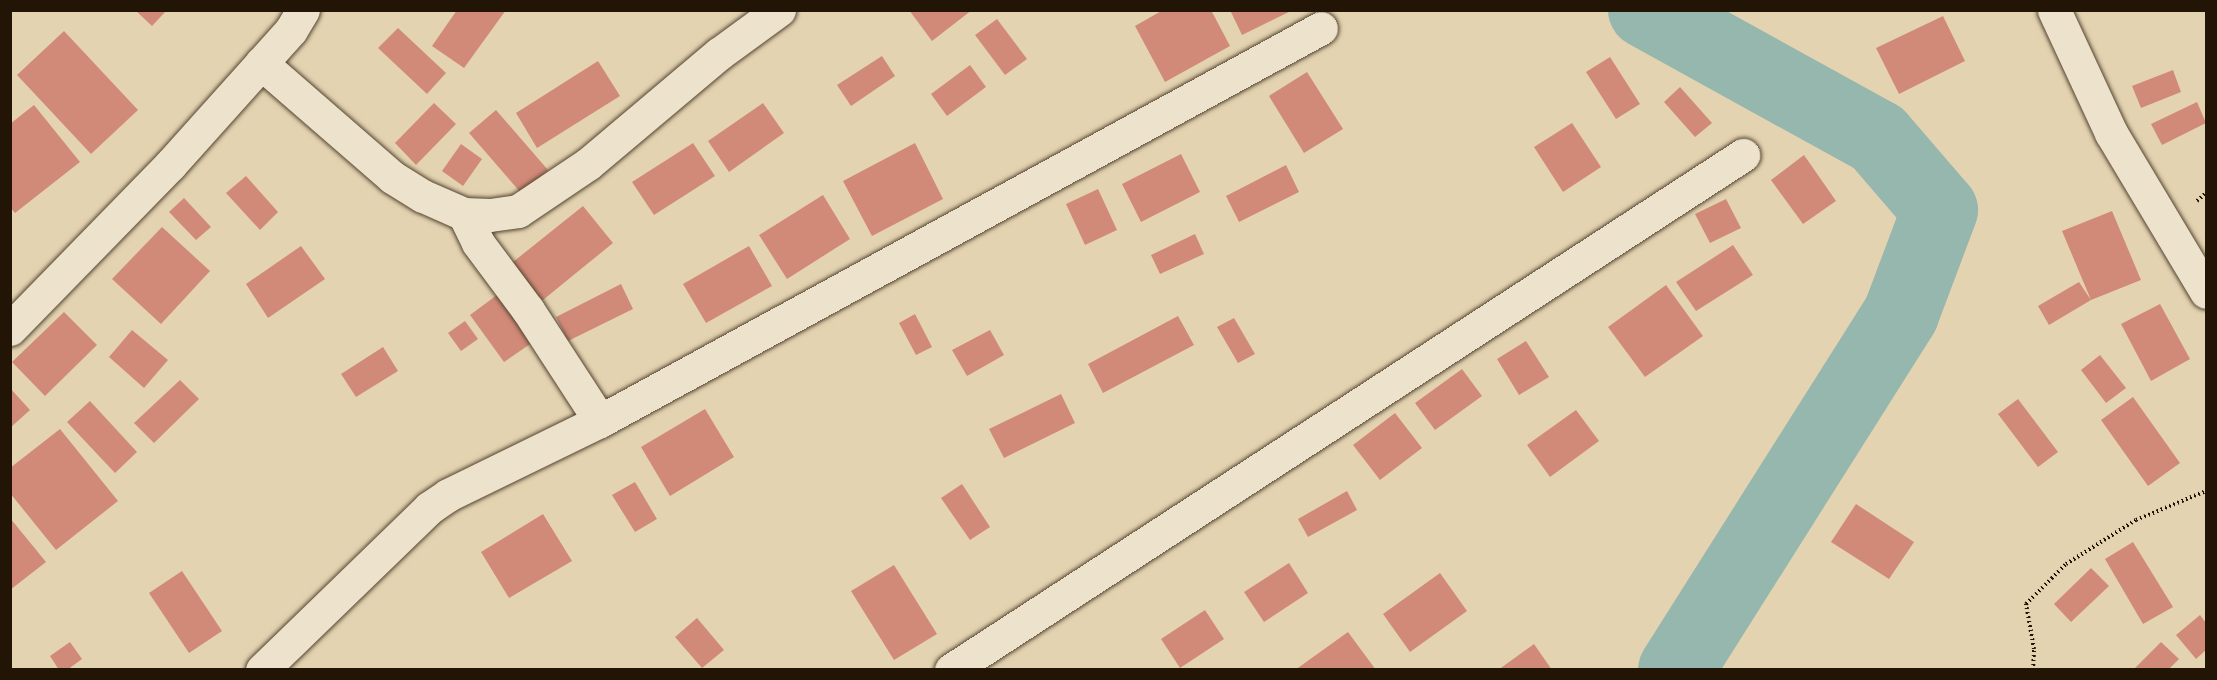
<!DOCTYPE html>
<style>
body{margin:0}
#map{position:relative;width:2217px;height:680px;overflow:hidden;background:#e4d3b1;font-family:"IM FELL Great Primer",serif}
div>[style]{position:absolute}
.river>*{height:76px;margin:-38px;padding:0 38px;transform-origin:38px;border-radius:38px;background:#95b7ae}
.building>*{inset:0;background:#d28a78}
.path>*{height:4px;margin-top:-2px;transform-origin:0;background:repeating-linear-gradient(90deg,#231505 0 1.5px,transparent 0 4.5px)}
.roads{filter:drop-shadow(0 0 2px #534430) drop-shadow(0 0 2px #534430)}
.street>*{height:33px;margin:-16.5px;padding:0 16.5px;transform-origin:16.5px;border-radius:16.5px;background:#ede2cc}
span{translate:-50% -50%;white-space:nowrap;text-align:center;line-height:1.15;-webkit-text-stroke:6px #ede2cc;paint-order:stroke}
.frame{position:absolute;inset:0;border:12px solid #231505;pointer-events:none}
</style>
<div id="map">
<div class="river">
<div style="left:1646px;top:10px;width:265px;rotate:28.9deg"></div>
<div style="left:1878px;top:138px;width:95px;rotate:49.3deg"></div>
<div style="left:1940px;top:210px;width:111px;rotate:110.6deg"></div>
<div style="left:1901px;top:314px;width:421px;rotate:122.3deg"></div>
</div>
<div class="building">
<div style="clip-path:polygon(135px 10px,167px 10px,152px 26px)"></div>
<div style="clip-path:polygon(457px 10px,506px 10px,464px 68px,432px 46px)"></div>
<div style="clip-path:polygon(909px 10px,972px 10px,932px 41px)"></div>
<div style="clip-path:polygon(1163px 10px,1211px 10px,1230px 46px,1165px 82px,1135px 26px)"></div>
<div style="clip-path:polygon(1230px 10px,1293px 10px,1242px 35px)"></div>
<div style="clip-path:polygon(1943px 16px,1965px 61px,1899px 94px,1876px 48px)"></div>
<div style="clip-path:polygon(997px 19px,1027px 59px,1005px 75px,975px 35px)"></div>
<div style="clip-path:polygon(398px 28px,446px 73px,427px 94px,378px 48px)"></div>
<div style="clip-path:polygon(64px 31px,138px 110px,91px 154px,17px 75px)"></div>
<div style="clip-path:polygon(882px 56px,895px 76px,851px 106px,837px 85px)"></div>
<div style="clip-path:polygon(1610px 57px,1640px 104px,1616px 119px,1586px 72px)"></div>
<div style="clip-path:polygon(598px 61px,620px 96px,537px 148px,516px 113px)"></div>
<div style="clip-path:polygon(970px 65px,986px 87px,947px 116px,931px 94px)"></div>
<div style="clip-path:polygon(2173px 70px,2181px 92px,2141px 108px,2132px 86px)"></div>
<div style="clip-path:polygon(1307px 72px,1343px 129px,1304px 153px,1269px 96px)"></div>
<div style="clip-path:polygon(1680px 87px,1712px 123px,1695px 137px,1664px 102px)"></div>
<div style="clip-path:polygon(2197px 102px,2206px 123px,2162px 145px,2151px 124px)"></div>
<div style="clip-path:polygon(434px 103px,456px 124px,416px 165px,395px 143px)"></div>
<div style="clip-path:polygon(763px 103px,784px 133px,729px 172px,708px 141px)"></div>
<div style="clip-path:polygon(34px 105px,80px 162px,15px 213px,10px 207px,10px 124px)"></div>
<div style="clip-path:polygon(496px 110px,548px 170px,521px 193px,469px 133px)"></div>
<div style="clip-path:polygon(1572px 123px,1601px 167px,1563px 192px,1534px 147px)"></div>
<div style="clip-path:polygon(693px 143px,715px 176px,654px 215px,632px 182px)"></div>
<div style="clip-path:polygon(915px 143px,943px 199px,872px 236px,843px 181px)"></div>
<div style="clip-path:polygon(461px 144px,482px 159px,463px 186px,442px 171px)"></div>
<div style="clip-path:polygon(1181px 154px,1200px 192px,1141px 222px,1122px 184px)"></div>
<div style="clip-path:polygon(1804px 155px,1836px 201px,1803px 224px,1771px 180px)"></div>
<div style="clip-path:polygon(1286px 165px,1299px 192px,1239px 222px,1226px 196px)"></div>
<div style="clip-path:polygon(246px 176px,278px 212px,260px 230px,226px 193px)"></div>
<div style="clip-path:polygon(1098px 189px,1117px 230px,1085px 245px,1066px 204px)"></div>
<div style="clip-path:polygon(823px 195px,850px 239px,787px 279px,759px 235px)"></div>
<div style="clip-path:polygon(184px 198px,211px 227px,196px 240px,169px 212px)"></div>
<div style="clip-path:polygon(1726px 199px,1741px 228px,1710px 243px,1695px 214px)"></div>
<div style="clip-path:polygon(583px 206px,613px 243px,538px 304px,508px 266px)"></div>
<div style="clip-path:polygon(2112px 211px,2141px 280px,2091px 300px,2049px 325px,2038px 306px,2079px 282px,2091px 300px,2062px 231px)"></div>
<div style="clip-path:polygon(162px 227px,210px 271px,161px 324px,112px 279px)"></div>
<div style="clip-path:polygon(1195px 234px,1204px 254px,1160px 274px,1151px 255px)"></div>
<div style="clip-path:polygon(1733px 245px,1753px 275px,1696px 311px,1676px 282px)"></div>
<div style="clip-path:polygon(301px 246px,325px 279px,268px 318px,246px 284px)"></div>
<div style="clip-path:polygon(749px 246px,772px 286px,706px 323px,683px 284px)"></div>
<div style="clip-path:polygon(621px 284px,633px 309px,568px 341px,556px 317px)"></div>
<div style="clip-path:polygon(1666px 285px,1703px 336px,1645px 377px,1608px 327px)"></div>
<div style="clip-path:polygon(501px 292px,536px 340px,504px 362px,470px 315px)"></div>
<div style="clip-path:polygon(2160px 304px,2190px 359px,2151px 381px,2121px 324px)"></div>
<div style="clip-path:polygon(64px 312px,97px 345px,45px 396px,12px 362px)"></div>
<div style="clip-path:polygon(915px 314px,932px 347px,916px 355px,899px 323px)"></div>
<div style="clip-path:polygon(1178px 316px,1194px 345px,1103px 393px,1088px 364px)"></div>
<div style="clip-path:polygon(1234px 318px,1255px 354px,1238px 363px,1217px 327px)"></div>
<div style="clip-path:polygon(465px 321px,478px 339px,461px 351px,448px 333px)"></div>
<div style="clip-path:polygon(132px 330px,168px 360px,144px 388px,109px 357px)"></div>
<div style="clip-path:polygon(990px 330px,1004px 355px,967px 376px,952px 350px)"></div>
<div style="clip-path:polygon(1526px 341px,1549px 377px,1519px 395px,1497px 359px)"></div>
<div style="clip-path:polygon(383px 347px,398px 371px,356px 397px,341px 374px)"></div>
<div style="clip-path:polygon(2100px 355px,2126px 388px,2106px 403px,2081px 370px)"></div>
<div style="clip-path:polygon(1462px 369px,1482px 396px,1435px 430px,1415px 403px)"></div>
<div style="clip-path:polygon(180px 380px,199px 399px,154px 443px,134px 423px)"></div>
<div style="clip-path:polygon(10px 388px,30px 410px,10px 428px)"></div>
<div style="clip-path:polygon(1061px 394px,1075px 423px,1004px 458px,989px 429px)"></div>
<div style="clip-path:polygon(2133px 397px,2180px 463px,2148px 486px,2101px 420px)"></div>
<div style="clip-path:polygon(2018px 399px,2058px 452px,2038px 467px,1998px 414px)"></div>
<div style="clip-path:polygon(90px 401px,137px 452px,115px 473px,67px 422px)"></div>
<div style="clip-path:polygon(705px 409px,734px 457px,670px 496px,641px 447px)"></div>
<div style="clip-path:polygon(1576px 410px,1599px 441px,1550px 477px,1527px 445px)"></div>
<div style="clip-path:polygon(1395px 413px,1422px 448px,1380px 480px,1353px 445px)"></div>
<div style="clip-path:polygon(60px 429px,118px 501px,56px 550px,10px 493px,10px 468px)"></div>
<div style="clip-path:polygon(635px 482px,657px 519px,635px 532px,612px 495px)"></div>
<div style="clip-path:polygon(962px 484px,990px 527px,970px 540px,941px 498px)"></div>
<div style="clip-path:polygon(1347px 491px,1357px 510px,1308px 537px,1298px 519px)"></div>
<div style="clip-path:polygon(1856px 504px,1914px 542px,1889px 579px,1831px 542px)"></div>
<div style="clip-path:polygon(543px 514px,572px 561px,509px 598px,481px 552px)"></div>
<div style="clip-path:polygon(10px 518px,46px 562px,10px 590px)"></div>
<div style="clip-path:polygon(2133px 542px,2173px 607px,2143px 624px,2105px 559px)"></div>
<div style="clip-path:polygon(1289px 563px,1308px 593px,1264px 622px,1244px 592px)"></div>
<div style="clip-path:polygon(894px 565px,937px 634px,894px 660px,851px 591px)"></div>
<div style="clip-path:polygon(2091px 568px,2109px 586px,2071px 622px,2054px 604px)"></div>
<div style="clip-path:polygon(182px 571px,222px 631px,189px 653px,149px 593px)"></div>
<div style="clip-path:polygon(1440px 573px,1467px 611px,1410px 652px,1383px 614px)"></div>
<div style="clip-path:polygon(1205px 610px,1224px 639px,1180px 668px,1161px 639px)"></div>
<div style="clip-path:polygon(2200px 615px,2206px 623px,2206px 650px,2196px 659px,2176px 635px)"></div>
<div style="clip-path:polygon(697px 618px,724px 650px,702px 668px,675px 637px)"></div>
<div style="clip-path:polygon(1348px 632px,1376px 670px,1295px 670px)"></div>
<div style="clip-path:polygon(70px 642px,82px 659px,67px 670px,59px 670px,50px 656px)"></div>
<div style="clip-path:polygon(2161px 642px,2179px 659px,2168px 670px,2133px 670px)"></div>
<div style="clip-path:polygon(1534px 644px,1552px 670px,1498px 670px)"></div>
</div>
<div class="path">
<div style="left:2197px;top:201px;width:12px;rotate:-42deg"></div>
<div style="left:2033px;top:670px;width:21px;rotate:-87deg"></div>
<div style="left:2034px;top:649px;width:46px;rotate:-100.1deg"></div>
<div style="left:2026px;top:604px;width:57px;rotate:-45deg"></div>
<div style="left:2066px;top:564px;width:83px;rotate:-32.2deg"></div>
<div style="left:2136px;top:520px;width:76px;rotate:-22.5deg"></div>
</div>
<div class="roads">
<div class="street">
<div style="left:2054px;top:10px;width:136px;rotate:65.1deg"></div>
<div style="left:2111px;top:133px;width:185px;rotate:59.1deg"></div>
<div style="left:261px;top:63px;width:174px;rotate:41deg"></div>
<div style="left:392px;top:177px;width:36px;rotate:32deg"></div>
<div style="left:423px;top:196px;width:45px;rotate:23.7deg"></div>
<div style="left:464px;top:214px;width:26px;rotate:2deg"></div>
<div style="left:490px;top:215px;width:28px;rotate:-8deg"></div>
<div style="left:518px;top:211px;width:84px;rotate:-33.9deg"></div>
<div style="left:588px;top:164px;width:172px;rotate:-40.1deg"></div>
<div style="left:720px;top:53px;width:73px;rotate:-36.1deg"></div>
<div style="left:464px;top:214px;width:32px;rotate:64deg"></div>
<div style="left:478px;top:243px;width:84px;rotate:53.3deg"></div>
<div style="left:528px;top:310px;width:132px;rotate:57deg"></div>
<div style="left:10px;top:329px;width:229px;rotate:-45.7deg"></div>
<div style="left:170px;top:165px;width:181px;rotate:-48.1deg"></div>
<div style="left:291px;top:30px;width:23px;rotate:-59deg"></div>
<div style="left:262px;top:670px;width:233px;rotate:-44.1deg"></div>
<div style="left:429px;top:508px;width:23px;rotate:-34deg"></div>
<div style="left:448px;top:495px;width:169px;rotate:-26deg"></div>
<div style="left:600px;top:421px;width:821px;rotate:-28.59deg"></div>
<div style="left:951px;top:670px;width:945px;rotate:-33.03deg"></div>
</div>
</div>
<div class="frame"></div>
</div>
